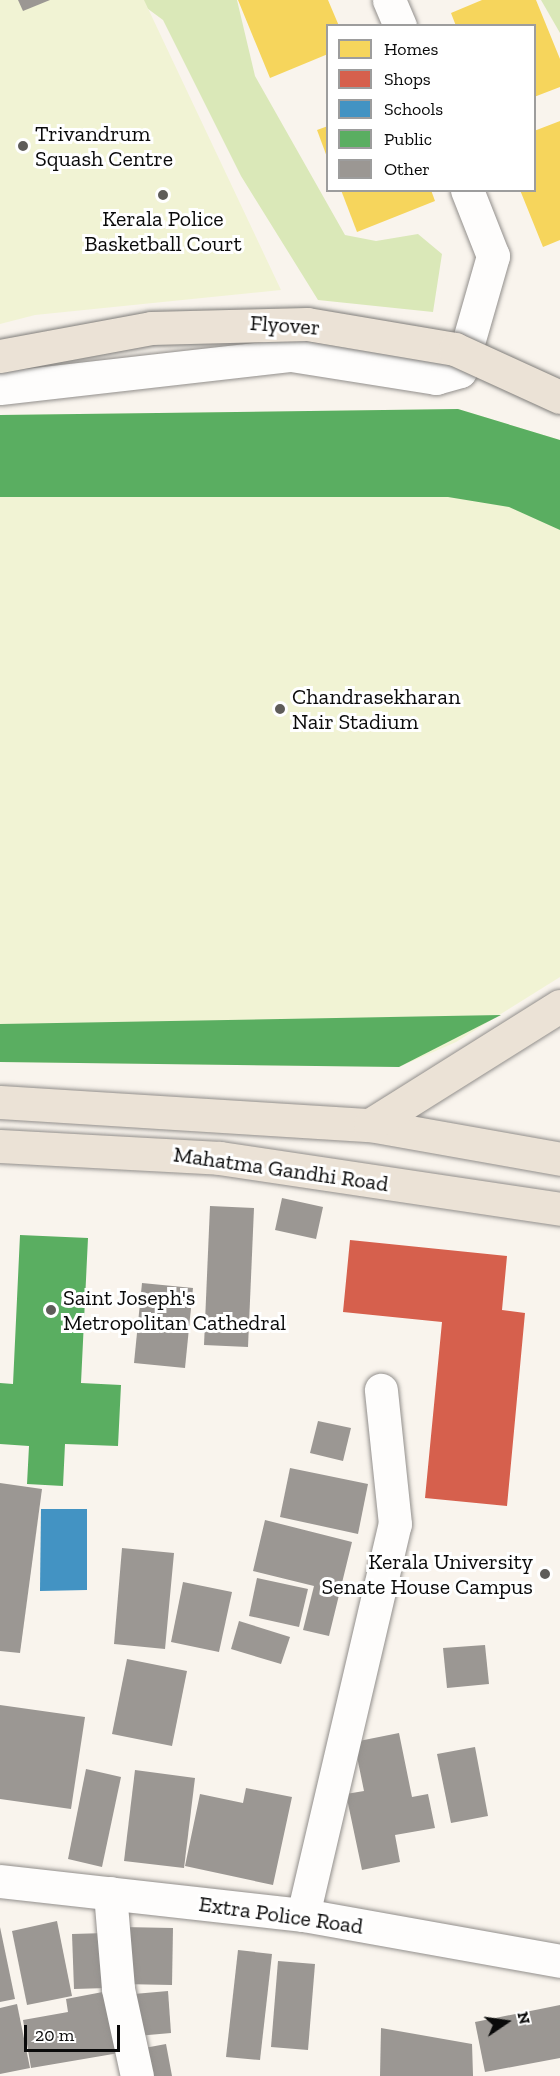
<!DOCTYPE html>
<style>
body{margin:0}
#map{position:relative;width:560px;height:2076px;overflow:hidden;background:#f9f4ed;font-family:"Zilla Slab",serif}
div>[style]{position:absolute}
.forest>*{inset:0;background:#dae8b8}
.pitch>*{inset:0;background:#f1f3d4}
.homes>*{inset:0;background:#f6d55c}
.shops>*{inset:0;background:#d6604d}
.schools>*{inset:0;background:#4393c3}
.public>*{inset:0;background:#5aae61}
.building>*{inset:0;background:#9b9793}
.roads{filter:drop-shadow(0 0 2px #928f8c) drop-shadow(0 0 2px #928f8c)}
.minor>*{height:33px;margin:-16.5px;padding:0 16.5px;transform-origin:16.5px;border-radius:16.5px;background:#fefdfc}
.major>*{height:33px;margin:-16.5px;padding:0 16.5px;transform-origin:16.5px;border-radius:16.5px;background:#ebe2d6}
.bridges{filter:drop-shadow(0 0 2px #7f7d7a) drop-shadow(0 0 2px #7f7d7a)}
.major-bridge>*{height:33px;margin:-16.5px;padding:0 16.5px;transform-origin:16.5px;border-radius:16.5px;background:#ebe2d6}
.dots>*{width:16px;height:16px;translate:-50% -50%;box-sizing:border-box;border:3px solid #fff;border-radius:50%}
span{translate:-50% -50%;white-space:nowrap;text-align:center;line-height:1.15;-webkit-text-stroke:6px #fff;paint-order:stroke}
.poi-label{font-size:22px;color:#0a0a0a}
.left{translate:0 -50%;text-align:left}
.right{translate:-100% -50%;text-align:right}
.street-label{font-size:22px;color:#0a0a0a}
.legend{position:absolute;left:326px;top:24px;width:210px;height:168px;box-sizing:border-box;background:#fff;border:2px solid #9d9d9d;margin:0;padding:8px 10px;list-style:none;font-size:18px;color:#0a0a0a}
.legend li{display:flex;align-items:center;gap:12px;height:30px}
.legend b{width:30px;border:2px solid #9d9d9d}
.north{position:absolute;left:476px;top:1992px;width:60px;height:60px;-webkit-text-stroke:4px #fff;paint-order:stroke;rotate:77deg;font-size:16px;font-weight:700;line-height:24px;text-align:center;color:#0a0a0a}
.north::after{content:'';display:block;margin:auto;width:21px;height:27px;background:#0a0a0a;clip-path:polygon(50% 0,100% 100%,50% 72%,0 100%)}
.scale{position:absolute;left:24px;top:2025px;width:96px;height:27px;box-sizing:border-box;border:3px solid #0a0a0a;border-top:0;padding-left:8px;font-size:18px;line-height:21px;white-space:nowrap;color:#0a0a0a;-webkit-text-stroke:4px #fff;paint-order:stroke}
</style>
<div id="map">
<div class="forest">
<div style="clip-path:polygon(136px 0,237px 0,255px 76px,345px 235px,376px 241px,418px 234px,442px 254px,433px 312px,318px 300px,241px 176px,163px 20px)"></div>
<div style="clip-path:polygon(541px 0,560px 0,560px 33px)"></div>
</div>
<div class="pitch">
<div style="clip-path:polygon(0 0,144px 0,281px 290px,35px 315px,0 324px)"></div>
<div style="clip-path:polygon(458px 409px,560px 440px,560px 977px,456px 1042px,399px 1067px,0 1062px,0 415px)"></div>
</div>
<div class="homes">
<div style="clip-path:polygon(238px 0,328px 0,339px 26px,328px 26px,328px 54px,270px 78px)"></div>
<div style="clip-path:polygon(482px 0,536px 0,560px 59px,560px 87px,534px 97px,534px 26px,456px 26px,451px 13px)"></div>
<div style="clip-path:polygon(560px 121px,560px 240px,543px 247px,520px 190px,534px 190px,534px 131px)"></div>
<div style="clip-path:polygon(328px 126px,328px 157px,327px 157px,317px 130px)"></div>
<div style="clip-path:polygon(341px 190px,431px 190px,435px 201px,357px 232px)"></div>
</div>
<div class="shops">
<div style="clip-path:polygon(350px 1240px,507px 1256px,502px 1310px,525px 1313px,507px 1506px,425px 1498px,442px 1322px,343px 1312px)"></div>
</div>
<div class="schools">
<div style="clip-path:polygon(41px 1509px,87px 1509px,87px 1590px,40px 1591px)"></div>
</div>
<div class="public">
<div style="clip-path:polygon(458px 409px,560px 440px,560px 530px,509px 507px,448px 497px,0 497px,0 415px)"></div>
<div style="clip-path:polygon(501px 1015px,399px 1067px,0 1062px,0 1024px)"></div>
<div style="clip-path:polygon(20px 1235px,88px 1238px,81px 1383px,121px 1385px,118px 1446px,65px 1444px,63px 1486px,27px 1484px,29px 1446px,0 1444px,0 1383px,13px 1384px)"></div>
</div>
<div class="building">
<div style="clip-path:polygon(18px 0,50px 0,23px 11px)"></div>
<div style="clip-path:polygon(282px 1198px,323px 1207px,316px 1239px,275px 1230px)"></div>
<div style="clip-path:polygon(210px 1206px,254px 1208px,248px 1347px,204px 1345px)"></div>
<div style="clip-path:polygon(142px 1283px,193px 1288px,185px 1368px,134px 1363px)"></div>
<div style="clip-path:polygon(318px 1421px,351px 1428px,343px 1461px,310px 1453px)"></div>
<div style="clip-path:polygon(290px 1468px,368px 1484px,358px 1534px,280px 1517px)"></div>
<div style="clip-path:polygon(0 1483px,42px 1489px,20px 1653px,0 1651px)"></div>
<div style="clip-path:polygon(265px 1520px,352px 1542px,329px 1636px,303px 1630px,314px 1586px,253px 1571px)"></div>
<div style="clip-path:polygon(122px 1548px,174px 1553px,165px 1649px,114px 1644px)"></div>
<div style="clip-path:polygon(257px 1578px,308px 1589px,299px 1627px,249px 1616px)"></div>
<div style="clip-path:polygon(183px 1582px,232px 1592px,219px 1652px,171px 1642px)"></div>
<div style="clip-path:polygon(239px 1621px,290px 1637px,281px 1664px,231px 1649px)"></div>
<div style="clip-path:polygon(485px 1645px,489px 1684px,447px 1688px,443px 1648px)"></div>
<div style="clip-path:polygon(127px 1659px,187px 1671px,172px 1746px,112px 1734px)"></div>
<div style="clip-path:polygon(0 1705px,85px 1717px,71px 1809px,0 1799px)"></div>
<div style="clip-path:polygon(399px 1733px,412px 1797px,428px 1794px,435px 1828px,395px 1835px,400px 1862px,362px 1870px,346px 1794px,364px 1791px,354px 1742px)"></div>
<div style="clip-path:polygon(475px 1747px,488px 1816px,451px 1823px,437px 1754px)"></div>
<div style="clip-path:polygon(86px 1769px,121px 1777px,102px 1867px,68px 1859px)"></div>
<div style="clip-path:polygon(135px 1770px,195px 1778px,184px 1868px,124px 1861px)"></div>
<div style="clip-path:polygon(246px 1788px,292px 1797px,273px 1885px,185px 1866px,200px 1794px,243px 1803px)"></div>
<div style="clip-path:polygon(57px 1921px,72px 1996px,27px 2005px,12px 1931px)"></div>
<div style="clip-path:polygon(0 1927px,15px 1999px,0 2002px)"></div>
<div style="clip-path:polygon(122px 1927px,173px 1928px,172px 1985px,121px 1984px)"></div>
<div style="clip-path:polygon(106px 1933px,107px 1988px,74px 1989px,72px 1934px)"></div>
<div style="clip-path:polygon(238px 1950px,272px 1954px,260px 2060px,226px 2057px)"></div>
<div style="clip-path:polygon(278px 1961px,315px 1964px,308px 2050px,271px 2047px)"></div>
<div style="clip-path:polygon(108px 1991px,119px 2053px,31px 2068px,23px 2020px,68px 2012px,66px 1999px)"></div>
<div style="clip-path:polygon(168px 1991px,171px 2033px,137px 2036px,134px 1994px)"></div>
<div style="clip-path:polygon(17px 2004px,30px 2068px,0 2074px,0 2008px)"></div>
<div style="clip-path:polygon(560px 2005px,560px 2058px,485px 2072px,475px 2022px)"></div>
<div style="clip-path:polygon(381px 2028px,472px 2044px,473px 2076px,380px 2076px)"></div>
<div style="clip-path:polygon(166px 2044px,172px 2076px,144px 2076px,139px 2049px)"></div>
</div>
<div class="roads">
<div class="minor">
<div style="left:389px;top:0;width:28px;rotate:67deg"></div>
<div style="left:0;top:388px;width:293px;rotate:-6.5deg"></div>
<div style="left:291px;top:355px;width:147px;rotate:9deg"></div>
<div style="left:436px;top:378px;width:25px;rotate:-16deg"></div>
<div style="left:460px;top:371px;width:120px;rotate:-74deg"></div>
<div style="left:493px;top:256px;width:71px;rotate:-111.5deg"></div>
<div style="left:0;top:1881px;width:305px;rotate:6.4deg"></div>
<div style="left:303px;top:1915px;width:261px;rotate:10.1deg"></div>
<div style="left:110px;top:1893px;width:96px;rotate:85.2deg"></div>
<div style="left:118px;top:1989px;width:89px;rotate:77.7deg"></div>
<div style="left:303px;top:1915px;width:402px;rotate:-76.8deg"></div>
<div style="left:395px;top:1524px;width:135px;rotate:-96deg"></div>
</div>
<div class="major">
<div style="left:0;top:1102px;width:371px;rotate:3.6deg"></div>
<div style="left:370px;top:1125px;width:193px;rotate:10.1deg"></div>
<div style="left:370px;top:1125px;width:224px;rotate:-32.1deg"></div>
<div style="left:0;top:1146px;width:220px;rotate:3.1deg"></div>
<div style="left:220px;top:1158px;width:344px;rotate:8.5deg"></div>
</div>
</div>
<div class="bridges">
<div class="major-bridge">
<div style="left:0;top:356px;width:154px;rotate:-10.5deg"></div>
<div style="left:151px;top:328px;width:156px;rotate:-1.5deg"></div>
<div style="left:307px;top:324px;width:150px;rotate:9.6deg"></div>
<div style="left:455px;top:349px;width:115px;rotate:24.6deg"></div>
</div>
</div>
<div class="dots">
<div style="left:23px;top:146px;background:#5e5c59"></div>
<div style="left:163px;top:195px;background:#5e5c59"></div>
<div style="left:280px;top:709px;background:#5e5c59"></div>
<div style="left:51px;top:1310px;background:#5e5c59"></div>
<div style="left:545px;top:1574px;background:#5e5c59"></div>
</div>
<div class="poi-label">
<span class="left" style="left:35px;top:146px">Trivandrum<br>Squash Centre</span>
<span style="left:163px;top:231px">Kerala Police<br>Basketball Court</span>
<span class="left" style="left:292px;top:709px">Chandrasekharan<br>Nair Stadium</span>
<span class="left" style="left:63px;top:1310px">Saint Joseph's<br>Metropolitan Cathedral</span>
<span class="right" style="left:533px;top:1574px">Kerala University<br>Senate House Campus</span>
</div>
<div class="street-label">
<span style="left:285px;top:325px;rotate:4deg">Flyover</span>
<span style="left:281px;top:1169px;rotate:8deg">Mahatma Gandhi Road</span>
<span style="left:281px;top:1915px;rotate:8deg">Extra Police Road</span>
</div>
<ul class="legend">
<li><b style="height:16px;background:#f6d55c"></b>Homes</li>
<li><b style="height:16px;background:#d6604d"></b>Shops</li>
<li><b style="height:16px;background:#4393c3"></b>Schools</li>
<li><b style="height:16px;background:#5aae61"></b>Public</li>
<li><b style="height:16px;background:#9b9793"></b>Other</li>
</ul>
<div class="north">N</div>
<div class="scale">20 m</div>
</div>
